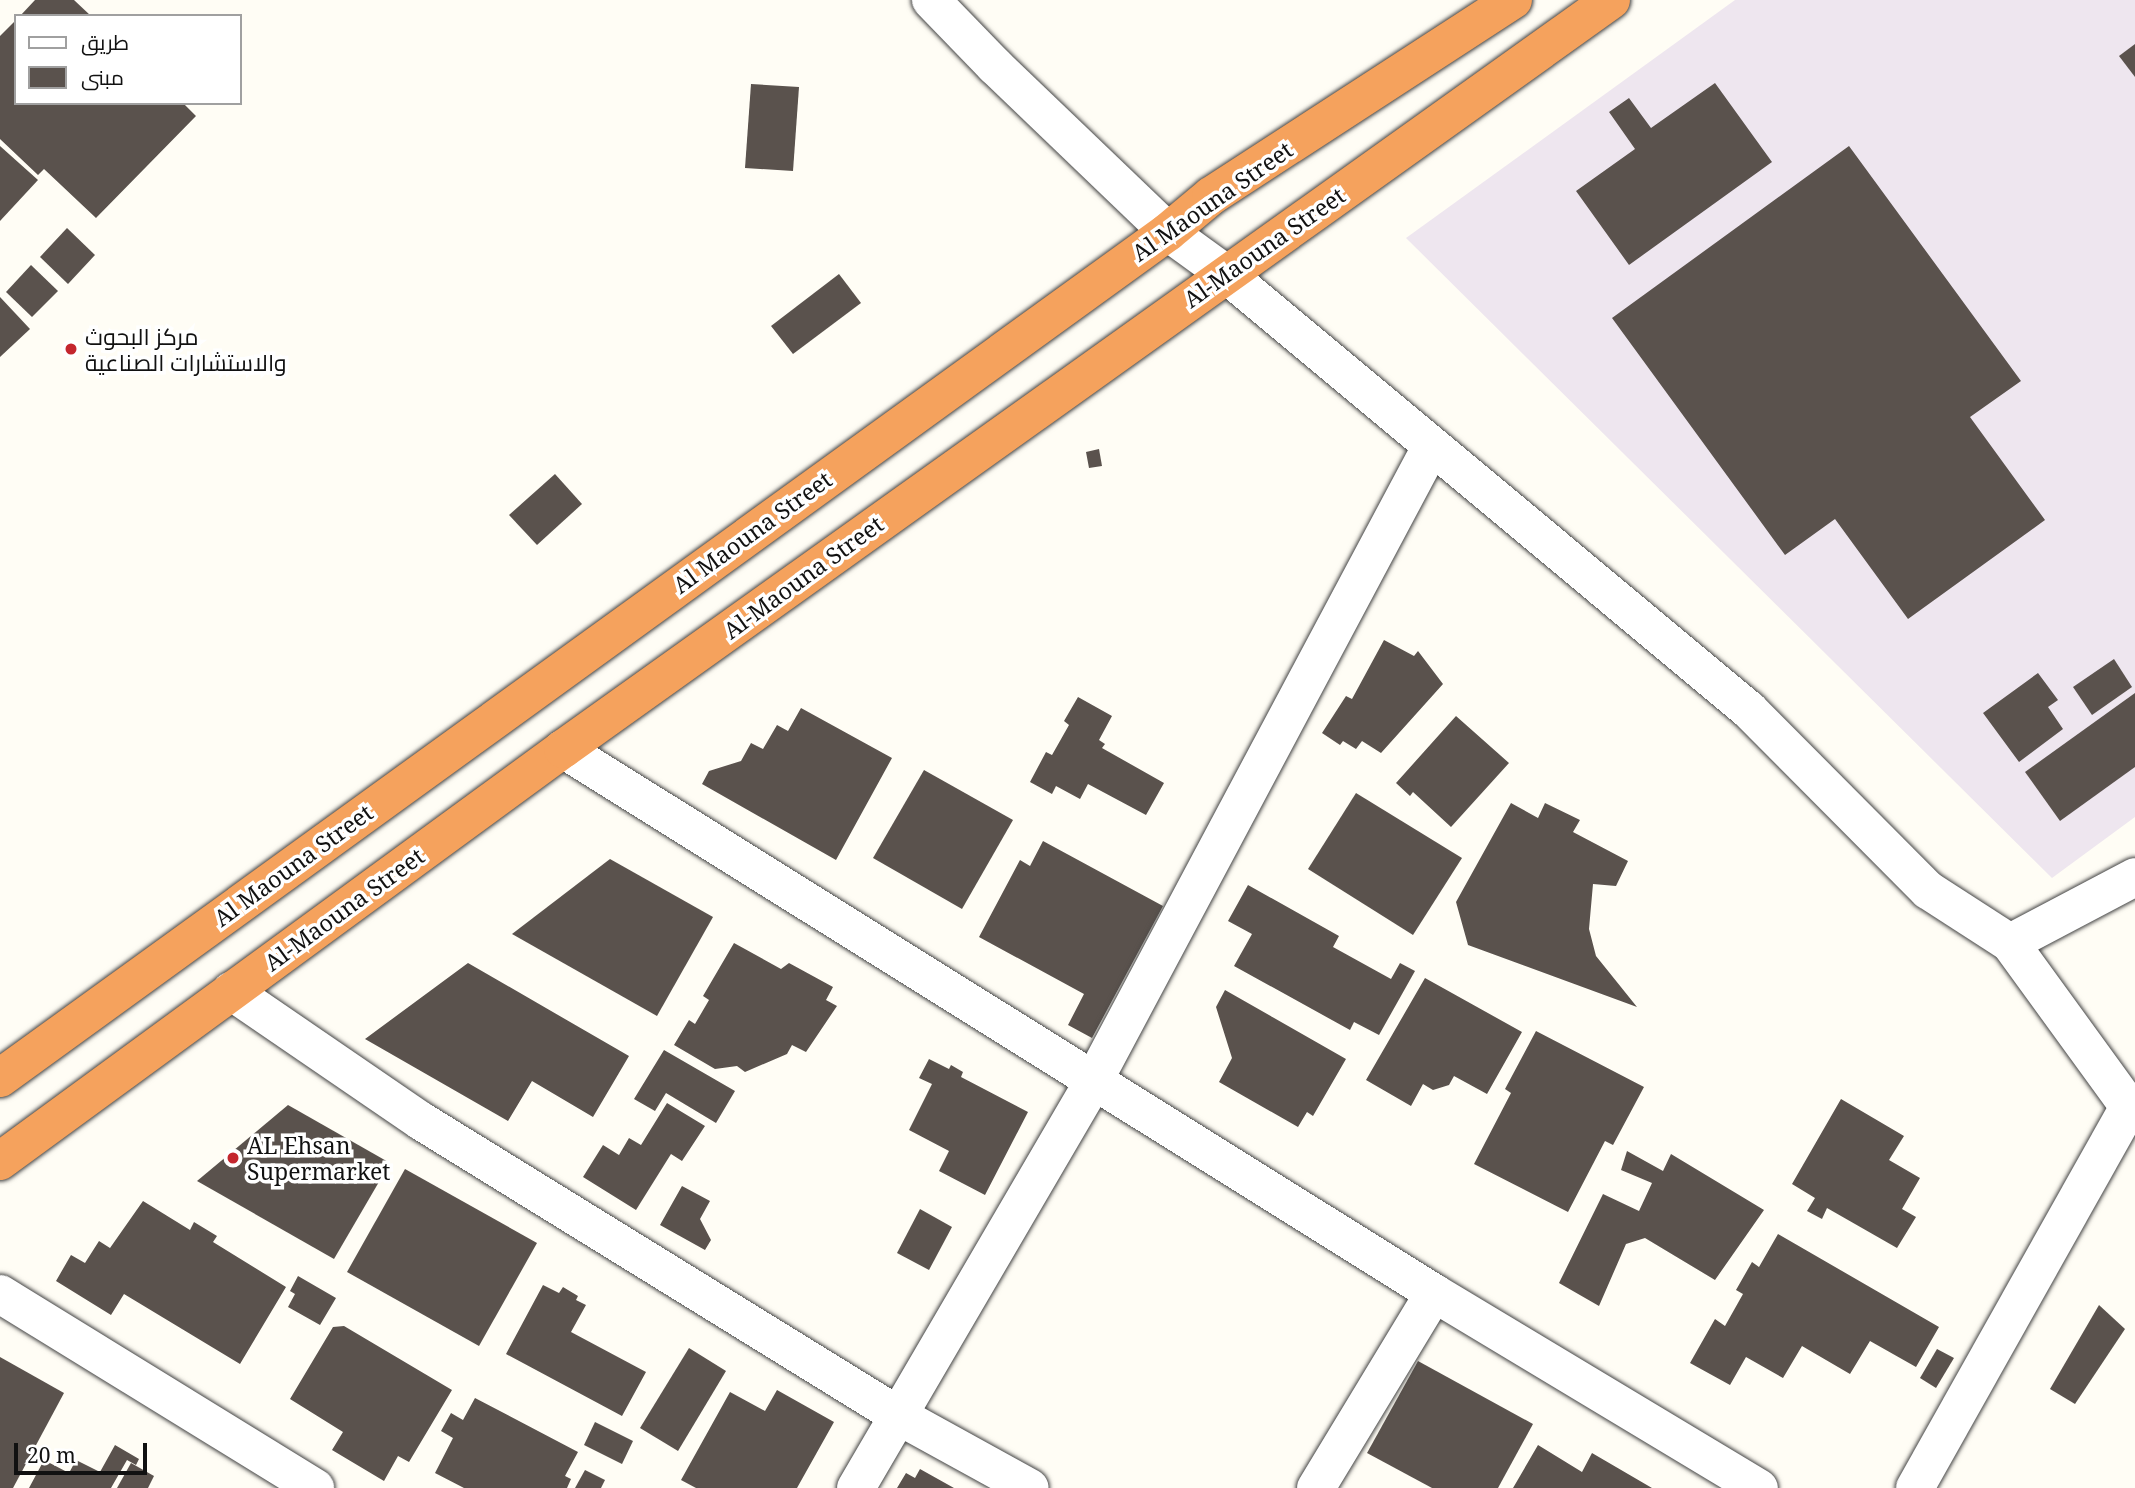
<!DOCTYPE html>
<meta charset="utf-8">
<style>
body{margin:0}
#map{position:relative;width:2135px;height:1488px;overflow:hidden;background:#fffdf5;font-family:"Noto Serif",Cairo,serif}
div>[style]{position:absolute}
.industrial>*{inset:0;background:#eee6ef}
.building>*{inset:0;background:#5a524d}
.roads{filter:drop-shadow(0 0 2px #444) drop-shadow(0 0 2px #444)}
.street>*{height:38px;margin:-19px;padding:0 19px;transform-origin:19px;border-radius:19px;background:#fff}
.highway>*{height:38px;margin:-19px;padding:0 19px;transform-origin:19px;border-radius:19px;background:#f5a25d}
.dots>*{width:19px;height:19px;translate:-50% -50%;box-sizing:border-box;border:4px solid #fff;border-radius:50%}
span{translate:-50% -50%;white-space:nowrap;text-align:center;line-height:1.15;-webkit-text-stroke:7px #fff;paint-order:stroke}
.street-label{font-size:23px;color:#111}
.poi-label{font-size:23px;color:#111}
.left{translate:0 -50%;text-align:left}
.legend{position:absolute;left:14px;top:14px;width:228px;height:91px;box-sizing:border-box;background:#fff;border:2px solid #a0a0a0;margin:0;padding:9px 12px;list-style:none;font-size:21px;color:#111}
.legend li{display:flex;align-items:center;gap:14px;height:35px}
.legend b{width:35px;border:2px solid #a0a0a0}
.scale{position:absolute;left:14px;top:1443px;width:133px;height:32px;box-sizing:border-box;border:4px solid #111;border-top:0;padding-left:9px;font-size:21px;line-height:24px;white-space:nowrap;color:#111;-webkit-text-stroke:5px #fff;paint-order:stroke}
</style>
<div id="map">
<div class="industrial">
<div style="clip-path:polygon(1735px 0,2135px 0,2135px 817px,2052px 878px,1406px 238px)"></div>
</div>
<div class="building">
<div style="clip-path:polygon(35px 0,74px 0,91px 16px,20px 16px)"></div>
<div style="clip-path:polygon(16px 20px,16px 103px,183px 103px,196px 116px,96px 218px,44px 169px,38px 175px,0 139px,0 36px)"></div>
<div style="clip-path:polygon(2135px 44px,2135px 77px,2119px 56px)"></div>
<div style="clip-path:polygon(1715px 83px,1772px 162px,1629px 265px,1576px 191px,1635px 149px,1609px 112px,1629px 98px,1651px 128px)"></div>
<div style="clip-path:polygon(751px 84px,799px 87px,793px 171px,745px 168px)"></div>
<div style="clip-path:polygon(0 146px,38px 180px,0 221px)"></div>
<div style="clip-path:polygon(1849px 146px,2021px 381px,1970px 417px,2045px 520px,1908px 619px,1835px 519px,1785px 555px,1612px 318px)"></div>
<div style="clip-path:polygon(67px 228px,95px 255px,68px 284px,40px 257px)"></div>
<div style="clip-path:polygon(31px 265px,58px 291px,32px 317px,6px 292px)"></div>
<div style="clip-path:polygon(839px 274px,861px 303px,793px 354px,771px 326px)"></div>
<div style="clip-path:polygon(0 297px,30px 329px,0 357px)"></div>
<div style="clip-path:polygon(1099px 449px,1102px 466px,1089px 468px,1086px 452px)"></div>
<div style="clip-path:polygon(555px 474px,582px 504px,537px 545px,509px 515px)"></div>
<div style="clip-path:polygon(1384px 640px,1414px 656px,1418px 651px,1443px 684px,1381px 753px,1362px 741px,1356px 749px,1343px 741px,1340px 745px,1322px 733px,1346px 696px,1352px 699px)"></div>
<div style="clip-path:polygon(2114px 659px,2132px 687px,2092px 715px,2073px 687px)"></div>
<div style="clip-path:polygon(2038px 673px,2058px 700px,2048px 707px,2063px 729px,2019px 762px,1983px 713px)"></div>
<div style="clip-path:polygon(2135px 693px,2135px 767px,2060px 821px,2025px 772px)"></div>
<div style="clip-path:polygon(1078px 697px,1112px 716px,1099px 740px,1105px 744px,1102px 748px,1164px 783px,1146px 815px,1088px 784px,1080px 799px,1056px 786px,1052px 794px,1030px 782px,1046px 752px,1052px 755px,1069px 725px,1064px 721px)"></div>
<div style="clip-path:polygon(801px 708px,892px 758px,836px 860px,702px 784px,709px 771px,741px 761px,751px 743px,763px 749px,777px 725px,788px 731px)"></div>
<div style="clip-path:polygon(1456px 716px,1509px 763px,1451px 827px,1413px 792px,1410px 796px,1396px 783px)"></div>
<div style="clip-path:polygon(924px 770px,1013px 820px,962px 909px,873px 858px)"></div>
<div style="clip-path:polygon(1356px 793px,1462px 858px,1413px 935px,1308px 869px)"></div>
<div style="clip-path:polygon(1511px 803px,1538px 818px,1545px 803px,1580px 820px,1573px 832px,1628px 861px,1616px 886px,1593px 884px,1589px 929px,1596px 956px,1637px 1007px,1468px 945px,1456px 902px)"></div>
<div style="clip-path:polygon(1043px 841px,1163px 906px,1092px 1038px,1068px 1025px,1084px 994px,979px 937px,1020px 860px,1030px 866px)"></div>
<div style="clip-path:polygon(610px 859px,713px 917px,657px 1016px,512px 934px)"></div>
<div style="clip-path:polygon(1248px 885px,1339px 936px,1333px 947px,1391px 979px,1400px 963px,1415px 971px,1379px 1035px,1354px 1022px,1350px 1030px,1234px 966px,1252px 934px,1228px 921px)"></div>
<div style="clip-path:polygon(734px 943px,781px 969px,789px 963px,833px 987px,826px 1000px,837px 1006px,806px 1052px,792px 1045px,787px 1054px,745px 1072px,737px 1066px,715px 1069px,674px 1045px,689px 1020px,695px 1024px,709px 1000px,703px 996px)"></div>
<div style="clip-path:polygon(468px 963px,629px 1056px,593px 1117px,532px 1081px,508px 1121px,365px 1039px)"></div>
<div style="clip-path:polygon(1425px 978px,1522px 1032px,1487px 1094px,1454px 1076px,1449px 1085px,1433px 1090px,1423px 1084px,1411px 1106px,1366px 1080px)"></div>
<div style="clip-path:polygon(1225px 990px,1346px 1059px,1313px 1116px,1307px 1112px,1298px 1127px,1219px 1082px,1232px 1058px,1216px 1007px)"></div>
<div style="clip-path:polygon(1536px 1031px,1644px 1087px,1613px 1145px,1605px 1141px,1568px 1212px,1474px 1164px,1511px 1093px,1505px 1089px)"></div>
<div style="clip-path:polygon(664px 1050px,735px 1091px,716px 1123px,666px 1093px,655px 1111px,634px 1099px)"></div>
<div style="clip-path:polygon(929px 1059px,949px 1069px,951px 1065px,963px 1072px,961px 1077px,1028px 1112px,985px 1195px,939px 1171px,949px 1151px,909px 1130px,932px 1084px,919px 1078px)"></div>
<div style="clip-path:polygon(1841px 1099px,1904px 1136px,1889px 1160px,1920px 1178px,1902px 1209px,1916px 1217px,1897px 1248px,1827px 1208px,1822px 1219px,1807px 1211px,1815px 1198px,1792px 1184px)"></div>
<div style="clip-path:polygon(667px 1103px,705px 1126px,682px 1161px,671px 1154px,636px 1210px,583px 1177px,603px 1145px,619px 1155px,629px 1138px,641px 1145px)"></div>
<div style="clip-path:polygon(288px 1105px,390px 1163px,334px 1259px,197px 1181px)"></div>
<div style="clip-path:polygon(1627px 1151px,1663px 1171px,1671px 1154px,1764px 1210px,1715px 1280px,1645px 1238px,1626px 1244px,1599px 1306px,1559px 1283px,1603px 1194px,1639px 1211px,1652px 1183px,1621px 1170px)"></div>
<div style="clip-path:polygon(405px 1169px,537px 1243px,479px 1346px,347px 1272px)"></div>
<div style="clip-path:polygon(682px 1186px,710px 1201px,700px 1219px,711px 1240px,705px 1250px,660px 1225px)"></div>
<div style="clip-path:polygon(143px 1201px,190px 1230px,194px 1222px,217px 1236px,213px 1242px,286px 1287px,240px 1364px,124px 1294px,111px 1315px,56px 1281px,71px 1255px,85px 1263px,99px 1241px,110px 1248px)"></div>
<div style="clip-path:polygon(920px 1209px,952px 1227px,929px 1270px,897px 1253px)"></div>
<div style="clip-path:polygon(1778px 1234px,1939px 1327px,1916px 1367px,1870px 1341px,1850px 1374px,1802px 1346px,1783px 1378px,1746px 1357px,1730px 1385px,1690px 1363px,1715px 1319px,1725px 1326px,1743px 1294px,1736px 1290px,1752px 1262px,1759px 1267px)"></div>
<div style="clip-path:polygon(298px 1276px,336px 1298px,320px 1325px,288px 1307px,295px 1294px,290px 1291px)"></div>
<div style="clip-path:polygon(543px 1285px,559px 1293px,563px 1287px,578px 1296px,576px 1300px,586px 1305px,571px 1332px,646px 1372px,622px 1416px,506px 1354px)"></div>
<div style="clip-path:polygon(2099px 1305px,2125px 1329px,2075px 1404px,2050px 1389px)"></div>
<div style="clip-path:polygon(344px 1326px,452px 1390px,409px 1462px,398px 1456px,384px 1481px,332px 1450px,343px 1432px,290px 1399px,333px 1327px)"></div>
<div style="clip-path:polygon(689px 1348px,726px 1371px,678px 1451px,640px 1428px)"></div>
<div style="clip-path:polygon(1937px 1349px,1954px 1358px,1936px 1388px,1920px 1378px)"></div>
<div style="clip-path:polygon(0 1357px,64px 1393px,13px 1488px,0 1488px)"></div>
<div style="clip-path:polygon(1418px 1361px,1533px 1424px,1498px 1488px,1432px 1488px,1367px 1453px)"></div>
<div style="clip-path:polygon(777px 1390px,834px 1422px,797px 1488px,696px 1488px,681px 1480px,730px 1392px,765px 1411px)"></div>
<div style="clip-path:polygon(475px 1398px,578px 1452px,565px 1476px,571px 1479px,567px 1488px,464px 1488px,435px 1473px,453px 1438px,441px 1431px,451px 1413px,463px 1420px)"></div>
<div style="clip-path:polygon(595px 1422px,633px 1441px,622px 1464px,584px 1445px)"></div>
<div style="clip-path:polygon(115px 1445px,139px 1459px,136px 1465px,127px 1460px,111px 1488px,29px 1488px,44px 1460px,69px 1473px,76px 1460px,100px 1472px)"></div>
<div style="clip-path:polygon(1538px 1445px,1582px 1472px,1592px 1453px,1652px 1488px,1513px 1488px)"></div>
<div style="clip-path:polygon(131px 1463px,154px 1476px,148px 1488px,117px 1488px)"></div>
<div style="clip-path:polygon(920px 1469px,954px 1488px,897px 1488px,906px 1473px,915px 1478px)"></div>
<div style="clip-path:polygon(585px 1470px,605px 1480px,601px 1488px,575px 1488px)"></div>
</div>
<div class="roads">
<div class="street">
<div style="left:931px;top:0;width:92px;rotate:45.9deg"></div>
<div style="left:995px;top:66px;width:240px;rotate:43.8deg"></div>
<div style="left:1168px;top:232px;width:72px;rotate:35.9deg"></div>
<div style="left:1226px;top:274px;width:681px;rotate:39.82deg"></div>
<div style="left:1749px;top:710px;width:254px;rotate:45.2deg"></div>
<div style="left:1928px;top:890px;width:98px;rotate:32.9deg"></div>
<div style="left:2010px;top:943px;width:213px;rotate:54deg"></div>
<div style="left:563px;top:749px;width:1027px;rotate:31.99deg"></div>
<div style="left:1434px;top:1293px;width:379px;rotate:31deg"></div>
<div style="left:2010px;top:943px;width:141px;rotate:-27.8deg"></div>
<div style="left:231px;top:991px;width:230px;rotate:34.4deg"></div>
<div style="left:421px;top:1121px;width:562px;rotate:31.68deg"></div>
<div style="left:899px;top:1416px;width:149px;rotate:28.8deg"></div>
<div style="left:0;top:1294px;width:370px;rotate:31.6deg"></div>
<div style="left:856px;top:1488px;width:470px;rotate:-59.7deg"></div>
<div style="left:1093px;top:1082px;width:719px;rotate:-61.97deg"></div>
<div style="left:1316px;top:1488px;width:228px;rotate:-58.8deg"></div>
<div style="left:1915px;top:1488px;width:438px;rotate:-60.7deg"></div>
</div>
<div class="highway">
<div style="left:0;top:1078px;width:1442px;rotate:-35.92deg"></div>
<div style="left:1168px;top:232px;width:56px;rotate:-39.9deg"></div>
<div style="left:1211px;top:196px;width:360px;rotate:-33deg"></div>
<div style="left:0;top:1161px;width:698px;rotate:-36.2deg"></div>
<div style="left:563px;top:749px;width:1288px;rotate:-35.55deg"></div>
</div>
</div>
<div class="dots">
<div style="left:71px;top:349px;background:#c4262e"></div>
<div style="left:233px;top:1158px;background:#c4262e"></div>
</div>
<div class="street-label">
<span style="left:1212px;top:201px;rotate:-35deg">Al Maouna Street</span>
<span style="left:1264px;top:247px;rotate:-35deg">Al-Maouna Street</span>
<span style="left:752px;top:532px;rotate:-36deg">Al Maouna Street</span>
<span style="left:803px;top:577px;rotate:-36deg">Al-Maouna Street</span>
<span style="left:293px;top:865px;rotate:-36deg">Al Maouna Street</span>
<span style="left:344px;top:909px;rotate:-36deg">Al-Maouna Street</span>
</div>
<div class="poi-label">
<span class="left" style="left:85px;top:349px">مركز البحوث<br>والاستشارات الصناعية</span>
<span class="left" style="left:247px;top:1158px">AL Ehsan<br>Supermarket</span>
</div>
<ul class="legend">
<li><b style="height:9px;background:#fff"></b>طريق</li>
<li><b style="height:19px;background:#5a524d"></b>مبنى</li>
</ul>
<div class="scale">20 m</div>
</div>
